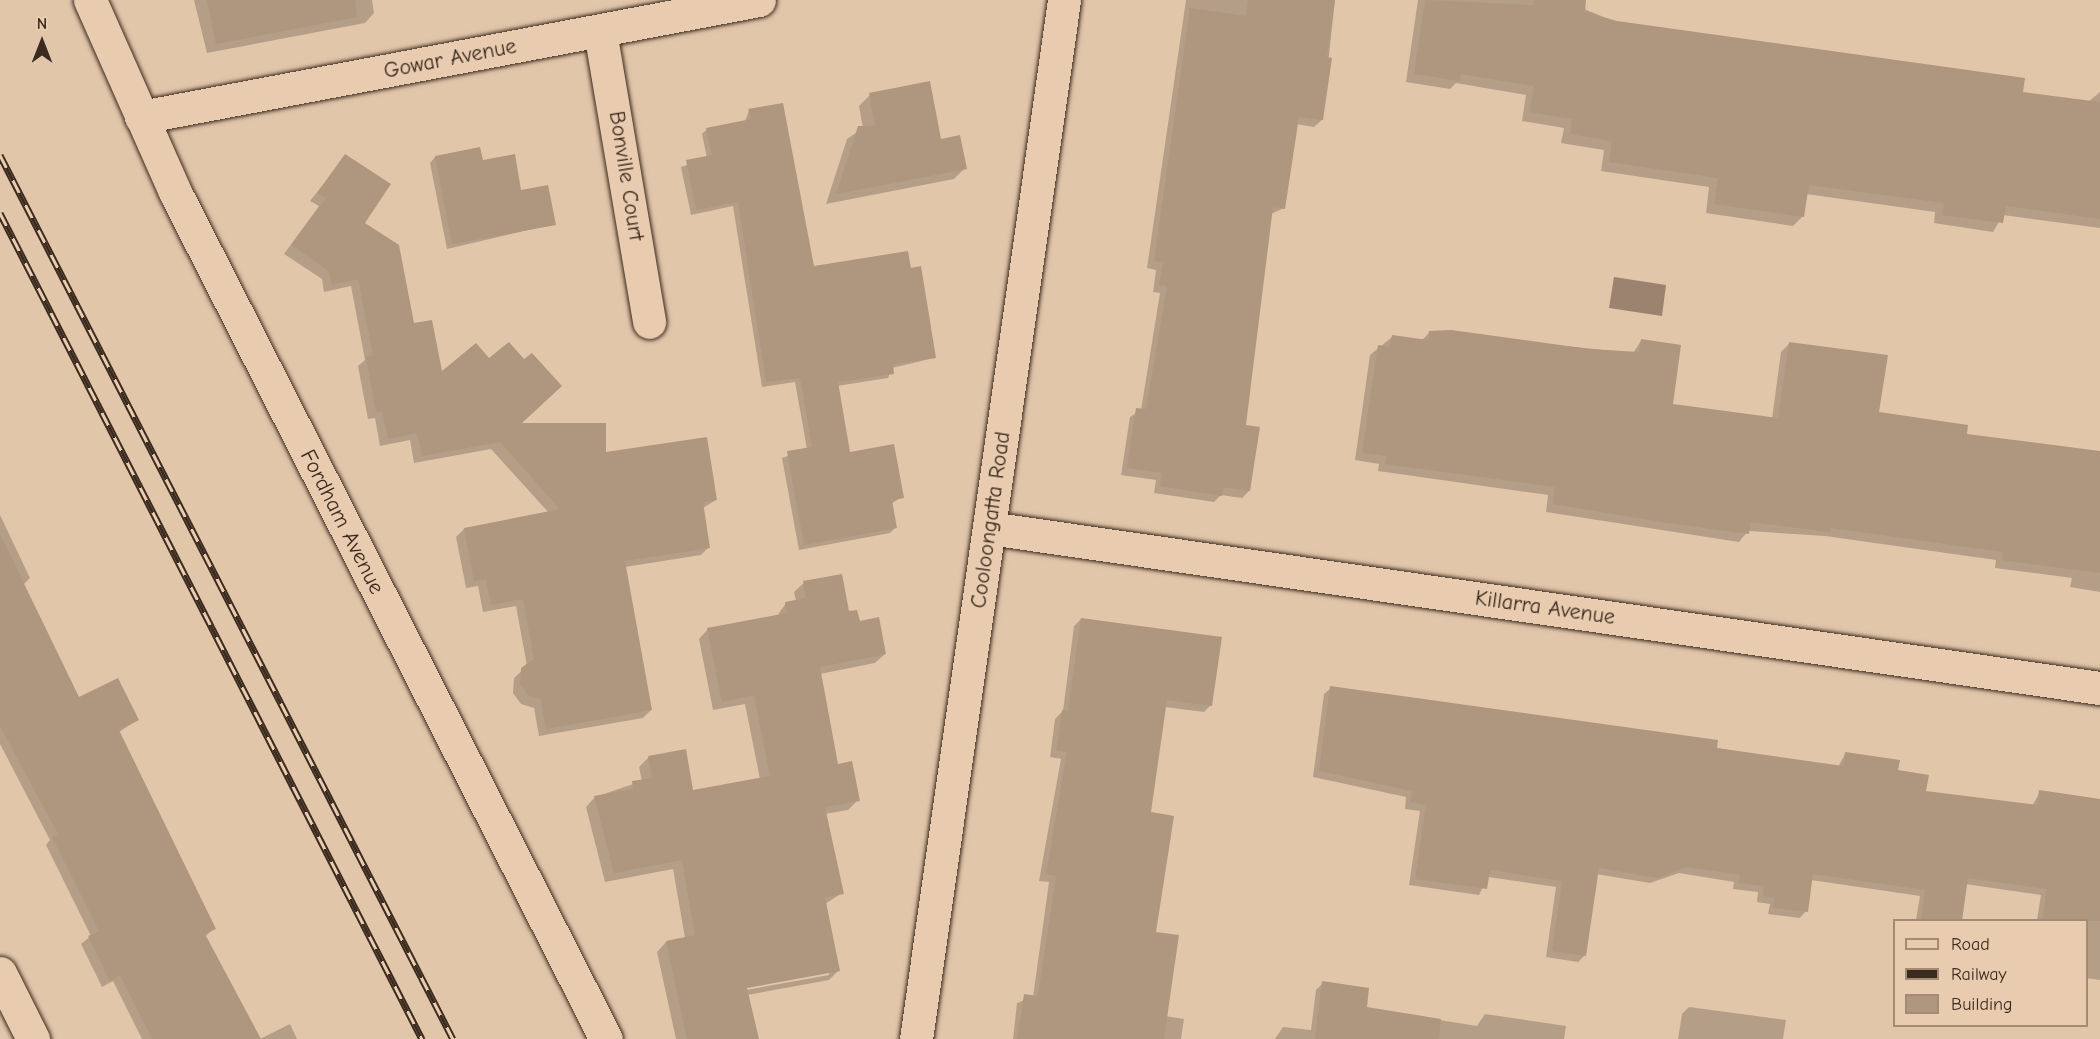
<!DOCTYPE html>
<style>
body{margin:0}
#map{position:relative;width:2100px;height:1039px;overflow:hidden;background:#e2c6aa;font-family:"Comic Neue",sans-serif}
div>[style]{position:absolute}
.water>*{inset:0;background:#9c836f}
.shadow>*{inset:0;background:#0003}
.building>*{inset:0;background:#ae967f}
.roads{filter:drop-shadow(0 0 2px #3b2a1e) drop-shadow(0 0 2px #3b2a1e)}
.street>*{height:33px;margin:-16.5px;padding:0 16.5px;transform-origin:16.5px;border-radius:16.5px;background:#e9ccb0}
.secondary>*{height:33px;margin:-16.5px;padding:0 16.5px;transform-origin:16.5px;border-radius:16.5px;background:#e9ccb0}
.rail>*{height:7px;margin-top:-3.5px;transform-origin:0;background:repeating-linear-gradient(90deg,#e9ccb0 0 14px,#3b2a1e 0 28px);box-sizing:border-box;border-block:2px solid #3b2a1e}
span{translate:-50% -50%;white-space:nowrap;text-align:center;line-height:1.15;-webkit-text-stroke:5px #e9ccb0;paint-order:stroke}
.street-label{font-size:22px;color:#3b2a1e}
.legend{position:absolute;left:1893px;top:919px;width:195px;height:108px;box-sizing:border-box;background:#e9ccb0;border:2px solid #a38b76;margin:0;padding:8px 10px;list-style:none;font-size:18px;color:#3b2a1e}
.legend li{display:flex;align-items:center;gap:12px;height:30px}
.legend b{width:30px;border:2px solid #a38b76}
.north{position:absolute;left:12px;top:12px;width:60px;height:60px;-webkit-text-stroke:4px #e9ccb0;paint-order:stroke;rotate:0deg;font-size:16px;font-weight:700;line-height:24px;text-align:center;color:#3b2a1e}
.north::after{content:'';display:block;margin:auto;width:21px;height:27px;background:#3b2a1e;clip-path:polygon(50% 0,100% 100%,50% 72%,0 100%)}
</style>
<div id="map">
<div class="water">
<div style="clip-path:polygon(1614px 277px,1666px 285px,1662px 316px,1609px 308px)"></div>
</div>
<div class="shadow">
<div style="clip-path:polygon(194px 0,372px 0,374px 13px,365px 23px,207px 53px)"></div>
<div style="clip-path:polygon(1186px 0,1335px 0,1322px 120px,1314px 127px,1296px 124px,1284px 208px,1271px 214px,1245px 426px,1249px 491px,1242px 498px,1221px 495px,1214px 502px,1154px 493px,1156px 480px,1121px 475px,1130px 417px,1141px 410px,1160px 293px,1153px 292px,1156px 270px,1147px 268px)"></div>
<div style="clip-path:polygon(1418px 0,1562px 0,1616px 22px,2021px 93px,2088px 102px,2100px 92px,2100px 228px,2003px 215px,1993px 232px,1934px 223px,1935px 212px,1806px 194px,1803px 216px,1793px 226px,1706px 213px,1709px 187px,1601px 171px,1604px 150px,1561px 143px,1564px 128px,1522px 121px,1526px 95px,1456px 83px,1450px 89px,1406px 82px)"></div>
<div style="clip-path:polygon(870px 95px,940px 140px,965px 168px,954px 179px,826px 204px,847px 139px,863px 128px,859px 106px)"></div>
<div style="clip-path:polygon(749px 111px,813px 268px,934px 358px,892px 368px,888px 378px,837px 386px,849px 454px,902px 497px,891px 504px,896px 527px,890px 533px,799px 550px,782px 458px,807px 449px,795px 382px,762px 387px,733px 206px,691px 215px,681px 167px,707px 158px,702px 134px,707px 129px,745px 121px)"></div>
<div style="clip-path:polygon(346px 156px,362px 224px,441px 374px,519px 424px,716px 500px,703px 508px,709px 547px,701px 555px,625px 567px,651px 710px,643px 718px,539px 736px,534px 708px,521px 704px,513px 693px,514px 678px,527px 666px,516px 606px,483px 612px,478px 586px,466px 588px,456px 537px,464px 529px,549px 513px,491px 449px,414px 463px,410px 440px,380px 446px,375px 418px,368px 419px,358px 366px,365px 360px,351px 286px,324px 292px,322px 279px,284px 254px,319px 206px,310px 201px)"></div>
<div style="clip-path:polygon(435px 157px,481px 162px,554px 224px,447px 249px,430px 163px)"></div>
<div style="clip-path:polygon(1430px 332px,1633px 353px,1641px 341px,1672px 405px,1772px 419px,1781px 352px,1789px 344px,1878px 413px,1965px 435px,2100px 452px,2100px 592px,2070px 587px,2072px 578px,1995px 568px,1996px 560px,1825px 536px,1748px 531px,1739px 542px,1546px 512px,1548px 495px,1378px 471px,1379px 464px,1355px 460px,1370px 355px,1392px 337px,1421px 341px)"></div>
<div style="clip-path:polygon(0 515px,30px 578px,23px 585px,79px 699px,137px 720px,119px 732px,214px 928px,205px 937px,260px 1039px,142px 1039px,113px 981px,102px 987px,81px 944px,91px 936px,46px 845px,50px 840px,0 744px)"></div>
<div style="clip-path:polygon(evenodd,804px 583px,859px 622px,885px 654px,875px 663px,820px 674px,837px 765px,858px 800px,848px 810px,825px 814px,842px 893px,825px 904px,838px 971px,829px 980px,747px 995px,757px 1039px,676px 1039px,657px 952px,666px 942px,685px 938px,673px 869px,605px 882px,586px 807px,595px 797px,642px 781px,639px 767px,649px 757px,692px 792px,760px 779px,745px 704px,713px 710px,699px 639px,708px 629px,777px 616px,786px 603px,796px 601px,794px 592px,804px 583px,829px 971px,829px 975px,740px 991px,740px 988px,829px 971px)"></div>
<div style="clip-path:polygon(1081px 619px,1211px 705px,1204px 712px,1165px 707px,1149px 813px,1154px 933px,1165px 1016px,1184px 1019px,1181px 1039px,1013px 1039px,1017px 1003px,1033px 997px,1049px 882px,1039px 881px,1061px 759px,1050px 757px,1055px 719px,1063px 711px,1074px 626px)"></div>
<div style="clip-path:polygon(1331px 688px,1838px 767px,1845px 754px,1896px 771px,1925px 792px,2032px 806px,2040px 792px,2100px 801px,2100px 980px,2086px 978px,2086px 920px,2037px 920px,2041px 895px,1965px 884px,1960px 920px,1916px 920px,1920px 896px,1811px 880px,1806px 911px,1800px 918px,1768px 914px,1770px 904px,1757px 902px,1758px 892px,1733px 889px,1734px 882px,1679px 873px,1650px 883px,1596px 874px,1584px 956px,1578px 962px,1546px 957px,1556px 887px,1488px 877px,1479px 895px,1409px 885px,1420px 811px,1405px 809px,1406px 797px,1313px 777px,1324px 694px)"></div>
<div style="clip-path:polygon(1323px 983px,1365px 1008px,1477px 1026px,1485px 1014px,1566px 1026px,1564px 1039px,1275px 1039px,1283px 1027px,1311px 1030px,1316px 990px)"></div>
<div style="clip-path:polygon(1689px 1007px,1786px 1020px,1783px 1039px,1678px 1039px,1682px 1014px)"></div>
<div style="clip-path:polygon(290px 1024px,297px 1039px,260px 1039px)"></div>
</div>
<div class="building">
<div style="clip-path:polygon(207px 0,355px 0,357px 17px,216px 44px)"></div>
<div style="clip-path:polygon(1248px 0,1335px 0,1327px 57px,1332px 58px,1323px 120px,1299px 117px,1285px 209px,1273px 207px,1246px 425px,1260px 427px,1250px 491px,1223px 487px,1222px 496px,1160px 486px,1162px 473px,1127px 468px,1136px 408px,1146px 409px,1167px 286px,1159px 285px,1163px 263px,1154px 261px,1190px 8px,1246px 16px)"></div>
<div style="clip-path:polygon(1425px 0,1533px 5px,1533px 0,1586px 0,1585px 12px,1617px 21px,2025px 78px,2023px 92px,2100px 102px,2100px 219px,2006px 206px,2003px 223px,1942px 215px,1944px 203px,1809px 185px,1804px 217px,1714px 204px,1718px 178px,1609px 162px,1612px 141px,1570px 134px,1572px 119px,1530px 112px,1534px 86px,1461px 74px,1460px 81px,1414px 74px)"></div>
<div style="clip-path:polygon(930px 81px,941px 139px,960px 135px,967px 169px,836px 194px,858px 126px,875px 126px,869px 93px)"></div>
<div style="clip-path:polygon(783px 103px,814px 266px,908px 251px,911px 268px,921px 266px,936px 358px,893px 364px,894px 374px,838px 382px,850px 452px,894px 444px,904px 498px,892px 500px,897px 528px,804px 545px,787px 451px,812px 447px,800px 378px,766px 382px,738px 202px,696px 210px,686px 160px,712px 155px,706px 128px,751px 119px,748px 109px)"></div>
<div style="clip-path:polygon(480px 147px,483px 160px,515px 154px,521px 190px,548px 185px,556px 225px,452px 244px,435px 156px)"></div>
<div style="clip-path:polygon(345px 154px,391px 184px,365px 223px,399px 245px,414px 323px,432px 320px,442px 371px,476px 343px,489px 358px,509px 342px,524px 359px,532px 353px,562px 386px,522px 423px,606px 423px,606px 452px,707px 437px,717px 500px,703px 502px,710px 548px,625px 561px,652px 710px,546px 729px,541px 700px,529px 696px,520px 684px,521px 668px,534px 659px,523px 599px,491px 605px,486px 579px,474px 581px,464px 528px,560px 509px,500px 442px,422px 456px,417px 433px,388px 439px,382px 411px,376px 412px,366px 357px,373px 355px,358px 279px,332px 285px,329px 271px,291px 245px,326px 198px,317px 193px)"></div>
<div style="clip-path:polygon(1451px 330px,1589px 349px,1639px 352px,1641px 339px,1681px 345px,1673px 404px,1778px 418px,1789px 342px,1888px 355px,1879px 412px,1968px 425px,1967px 434px,2100px 451px,2100px 573px,2002px 560px,2003px 552px,1831px 528px,1830px 532px,1750px 522px,1749px 534px,1668px 523px,1553px 504px,1555px 487px,1385px 464px,1387px 456px,1362px 453px,1378px 345px,1390px 347px,1392px 335px,1428px 340px,1429px 331px)"></div>
<div style="clip-path:polygon(0 534px,79px 697px,118px 678px,139px 720px,119px 730px,216px 929px,205px 934px,261px 1039px,152px 1039px,120px 975px,110px 981px,88px 936px,99px 931px,52px 837px,58px 834px,0 726px)"></div>
<div style="clip-path:polygon(842px 574px,849px 611px,857px 610px,860px 621px,879px 617px,886px 654px,820px 667px,838px 764px,852px 761px,860px 801px,825px 807px,844px 894px,825px 897px,840px 971px,747px 988px,759px 1039px,687px 1039px,666px 941px,695px 935px,682px 860px,614px 873px,594px 796px,633px 789px,632px 781px,652px 778px,648px 756px,686px 749px,693px 790px,770px 776px,754px 695px,722px 702px,707px 628px,787px 613px,785px 602px,806px 598px,803px 581px)"></div>
<div style="clip-path:polygon(1081px 618px,1222px 637px,1212px 706px,1167px 700px,1151px 812px,1174px 816px,1156px 932px,1179px 935px,1164px 1039px,1017px 1039px,1024px 994px,1038px 996px,1056px 876px,1046px 874px,1067px 752px,1056px 751px,1062px 710px,1068px 711px)"></div>
<div style="clip-path:polygon(1330px 686px,1718px 740px,1717px 748px,1843px 766px,1845px 752px,1900px 760px,1898px 770px,1929px 775px,1926px 791px,2037px 805px,2039px 790px,2100px 799px,2100px 921px,2042px 921px,2047px 889px,1968px 878px,1962px 921px,1921px 921px,1925px 890px,1813px 874px,1808px 912px,1773px 908px,1775px 898px,1763px 896px,1764px 886px,1739px 883px,1740px 875px,1687px 867px,1658px 878px,1599px 868px,1586px 956px,1552px 951px,1562px 881px,1490px 870px,1487px 889px,1415px 879px,1426px 805px,1410px 802px,1412px 791px,1319px 771px)"></div>
<div style="clip-path:polygon(1322px 981px,1369px 988px,1367px 1007px,1441px 1019px,1439px 1039px,1315px 1039px)"></div>
</div>
<div class="roads">
<div class="street">
<div style="left:600px;top:31px;width:295px;rotate:80.4deg"></div>
<div style="left:141px;top:117px;width:629px;rotate:-10.72deg"></div>
<div style="left:989px;top:528px;width:1122px;rotate:8.2deg"></div>
<div style="left:0;top:973px;width:74px;rotate:63.4deg"></div>
<div style="left:916px;top:1039px;width:1049px;rotate:-81.89deg"></div>
</div>
<div class="secondary">
<div style="left:90px;top:0;width:210px;rotate:66.1deg"></div>
<div style="left:175px;top:192px;width:950px;rotate:63.03deg"></div>
</div>
</div>
<div class="rail">
<div style="left:0;top:155px;width:993px;rotate:62.87deg"></div>
<div style="left:0;top:213px;width:928px;rotate:62.94deg"></div>
</div>
<div class="street-label">
<span style="left:450px;top:59px;rotate:-11deg">Gowar Avenue</span>
<span style="left:626px;top:176px;rotate:81deg">Bonville Court</span>
<span style="left:991px;top:520px;rotate:-82deg">Cooloongatta Road</span>
<span style="left:342px;top:522px;rotate:63deg">Fordham Avenue</span>
<span style="left:1545px;top:608px;rotate:8deg">Killarra Avenue</span>
</div>
<ul class="legend">
<li><b style="height:8px;background:#e9ccb0"></b>Road</li>
<li><b style="height:8px;background:#3b2a1e"></b>Railway</li>
<li><b style="height:16px;background:#ae967f"></b>Building</li>
</ul>
<div class="north">N</div>
</div>
